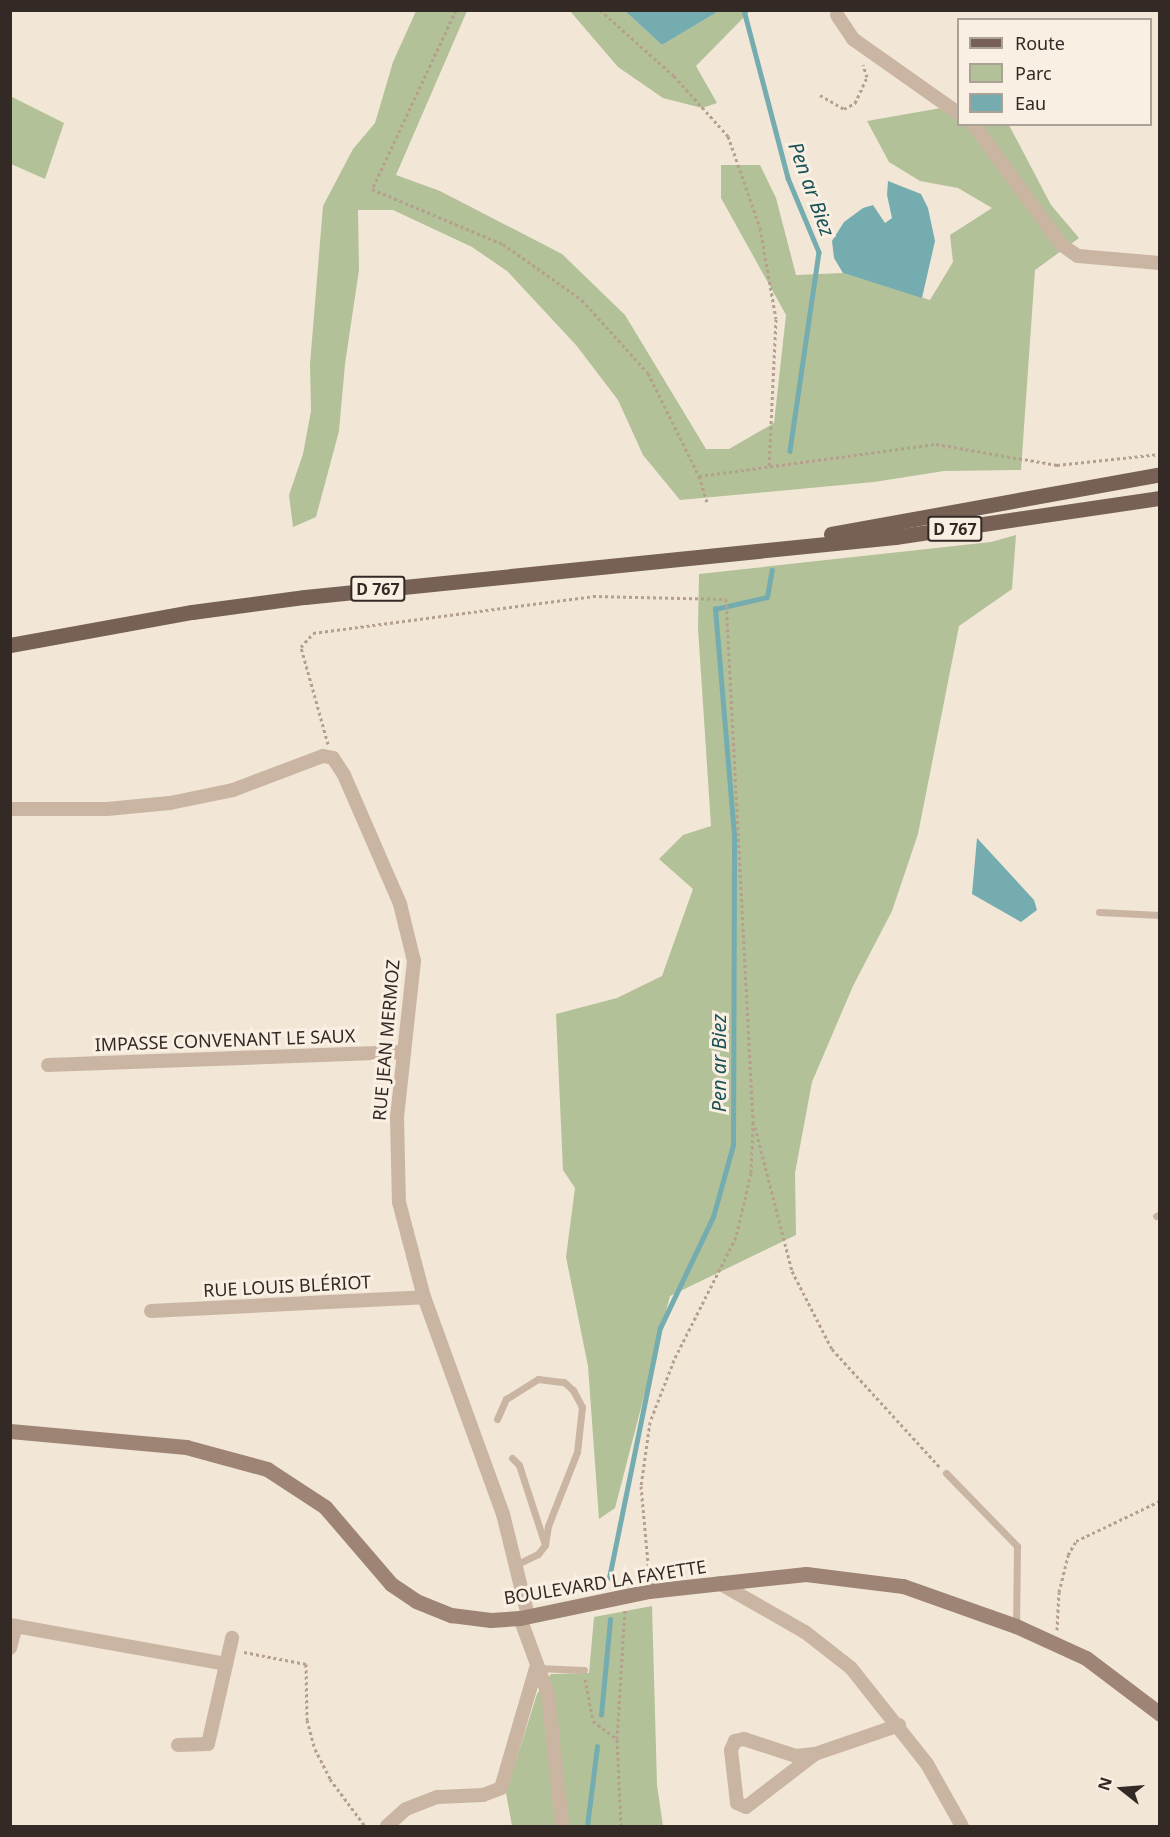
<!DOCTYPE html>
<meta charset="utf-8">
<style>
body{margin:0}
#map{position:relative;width:1170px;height:1837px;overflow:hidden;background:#f2e6d7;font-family:"Noto Sans",sans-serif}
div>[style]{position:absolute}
.green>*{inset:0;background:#b2c197}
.water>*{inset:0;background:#75acaf}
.stream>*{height:4.5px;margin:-2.25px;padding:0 2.25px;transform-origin:2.25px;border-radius:2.25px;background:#75acaf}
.path>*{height:3px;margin-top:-1.5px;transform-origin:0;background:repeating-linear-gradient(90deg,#b59f8d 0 3px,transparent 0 6px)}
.service>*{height:7px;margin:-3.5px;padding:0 3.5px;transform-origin:3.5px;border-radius:3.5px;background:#cab5a3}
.minor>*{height:14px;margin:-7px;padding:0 7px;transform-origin:7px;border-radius:7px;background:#cab5a3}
.secondary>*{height:15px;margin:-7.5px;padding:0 7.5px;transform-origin:7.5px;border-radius:7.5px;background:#9d8474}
.primary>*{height:15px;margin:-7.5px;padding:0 7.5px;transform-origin:7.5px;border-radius:7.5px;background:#776156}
span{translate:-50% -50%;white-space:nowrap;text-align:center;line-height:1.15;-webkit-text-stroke:6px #f9f0e3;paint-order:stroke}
.shield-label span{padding:2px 4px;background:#f9f0e3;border:2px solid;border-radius:4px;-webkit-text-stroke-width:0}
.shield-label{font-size:16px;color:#342a25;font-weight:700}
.street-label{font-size:18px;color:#342a25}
.water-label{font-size:20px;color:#1a5257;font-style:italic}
.frame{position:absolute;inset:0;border:12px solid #342a25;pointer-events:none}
.legend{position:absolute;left:957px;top:18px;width:195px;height:108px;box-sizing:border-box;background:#f9f0e3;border:2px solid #aaa197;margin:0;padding:8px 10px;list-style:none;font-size:18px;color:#342a25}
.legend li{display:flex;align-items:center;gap:12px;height:30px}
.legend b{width:30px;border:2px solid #aaa197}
.north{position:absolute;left:1092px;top:1759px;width:60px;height:60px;-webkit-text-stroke:4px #f9f0e3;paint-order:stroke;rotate:287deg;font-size:16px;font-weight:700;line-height:24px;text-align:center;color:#342a25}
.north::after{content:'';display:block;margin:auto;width:21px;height:27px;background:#342a25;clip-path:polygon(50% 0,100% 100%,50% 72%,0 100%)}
</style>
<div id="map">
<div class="green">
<div style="clip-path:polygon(416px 11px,467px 11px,396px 175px,440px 191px,562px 254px,625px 315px,706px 449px,729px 449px,774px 423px,786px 315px,721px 198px,721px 165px,760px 165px,776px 198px,796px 275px,843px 273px,930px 300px,953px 262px,950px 235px,992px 208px,958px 188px,920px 181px,889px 162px,867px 121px,958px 105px,958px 124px,1009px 125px,1051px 205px,1079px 238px,1035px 270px,1021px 470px,944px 471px,874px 482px,680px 500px,643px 455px,618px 400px,576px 345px,507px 271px,472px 247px,393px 210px,358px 210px,359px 270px,345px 364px,339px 431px,316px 517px,293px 527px,289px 495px,303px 454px,311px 411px,310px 364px,323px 206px,353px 149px,375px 123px,393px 62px)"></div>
<div style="clip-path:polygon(570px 11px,625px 11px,662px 45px,719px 11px,750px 11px,696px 66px,717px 103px,702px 108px,663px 98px,618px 67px)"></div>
<div style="clip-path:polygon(10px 96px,64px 123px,45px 179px,11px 164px)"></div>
<div style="clip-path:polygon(1016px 535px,1012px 589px,959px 626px,918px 834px,892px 911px,853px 986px,812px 1082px,795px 1173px,796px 1235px,670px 1296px,615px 1508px,599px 1519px,588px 1366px,566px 1257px,575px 1188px,563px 1170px,556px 1014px,617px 998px,662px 976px,693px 889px,659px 859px,683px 835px,711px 826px,698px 628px,699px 574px,991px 542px)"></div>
<div style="clip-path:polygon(652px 1606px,657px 1785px,663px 1826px,512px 1826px,506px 1793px,537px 1694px,551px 1674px,589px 1673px,594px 1617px)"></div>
</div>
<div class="water">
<div style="clip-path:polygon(625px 11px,719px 11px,662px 45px)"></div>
<div style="clip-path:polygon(888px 181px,921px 194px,928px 208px,935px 241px,922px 298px,843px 273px,834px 258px,832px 241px,844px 222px,863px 208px,873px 205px,885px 223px,892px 218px,887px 195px)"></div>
<div style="clip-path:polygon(977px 838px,1034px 900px,1037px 910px,1021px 922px,972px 894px)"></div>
</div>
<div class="stream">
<div style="left:744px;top:10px;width:174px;rotate:75.3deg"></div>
<div style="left:788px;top:178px;width:80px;rotate:67.3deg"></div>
<div style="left:819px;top:252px;width:201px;rotate:98.3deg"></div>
<div style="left:609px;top:1578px;width:255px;rotate:-78.5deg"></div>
<div style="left:660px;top:1328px;width:123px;rotate:-64.5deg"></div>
<div style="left:713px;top:1217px;width:75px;rotate:-74.5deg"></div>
<div style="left:733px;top:1145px;width:310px;rotate:-89.8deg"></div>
<div style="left:734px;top:835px;width:227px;rotate:-94.8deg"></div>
<div style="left:715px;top:609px;width:53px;rotate:-13deg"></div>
<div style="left:767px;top:597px;width:27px;rotate:-80deg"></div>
<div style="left:601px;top:1715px;width:96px;rotate:-84.6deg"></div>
<div style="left:587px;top:1826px;width:80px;rotate:-82.8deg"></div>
</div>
<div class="path">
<div style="left:456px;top:10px;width:198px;rotate:115.1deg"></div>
<div style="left:372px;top:189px;width:142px;rotate:22.8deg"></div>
<div style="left:503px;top:244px;width:97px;rotate:35.3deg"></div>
<div style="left:582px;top:300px;width:98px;rotate:47.9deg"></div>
<div style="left:648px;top:373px;width:115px;rotate:63.7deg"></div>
<div style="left:699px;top:476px;width:28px;rotate:73deg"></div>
<div style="left:600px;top:10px;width:99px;rotate:41.7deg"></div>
<div style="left:674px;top:76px;width:81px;rotate:48deg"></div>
<div style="left:728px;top:136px;width:97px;rotate:70.8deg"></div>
<div style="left:760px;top:228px;width:92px;rotate:80deg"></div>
<div style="left:776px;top:319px;width:147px;rotate:92.7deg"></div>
<div style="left:820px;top:95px;width:28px;rotate:30deg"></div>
<div style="left:844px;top:109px;width:13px;rotate:-29deg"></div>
<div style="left:855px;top:103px;width:29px;rotate:-65deg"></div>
<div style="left:867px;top:77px;width:13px;rotate:-108deg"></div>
<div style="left:699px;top:476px;width:239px;rotate:-7.7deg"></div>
<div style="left:936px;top:444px;width:123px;rotate:9.8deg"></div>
<div style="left:1057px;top:465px;width:104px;rotate:-6.1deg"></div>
<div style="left:328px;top:744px;width:101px;rotate:-105.6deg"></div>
<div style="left:301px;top:647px;width:18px;rotate:-49deg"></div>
<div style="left:313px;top:633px;width:282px;rotate:-7.5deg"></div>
<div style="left:593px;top:596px;width:133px;rotate:1.3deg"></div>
<div style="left:726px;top:599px;width:524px;rotate:87.04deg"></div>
<div style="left:753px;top:1122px;width:51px;rotate:92.2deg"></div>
<div style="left:751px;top:1173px;width:66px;rotate:103.2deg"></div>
<div style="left:736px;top:1237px;width:138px;rotate:116.8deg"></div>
<div style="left:674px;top:1360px;width:66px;rotate:111.2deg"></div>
<div style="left:650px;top:1422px;width:65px;rotate:98deg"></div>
<div style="left:641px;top:1486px;width:88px;rotate:84.8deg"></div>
<div style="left:755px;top:1127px;width:149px;rotate:75.6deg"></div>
<div style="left:792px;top:1271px;width:88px;rotate:62.9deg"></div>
<div style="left:832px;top:1349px;width:159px;rotate:47.6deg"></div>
<div style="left:1057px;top:1630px;width:38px;rotate:-87deg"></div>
<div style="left:1059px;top:1592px;width:38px;rotate:-76deg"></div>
<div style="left:1068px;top:1555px;width:16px;rotate:-60deg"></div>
<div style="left:1076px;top:1541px;width:93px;rotate:-25.5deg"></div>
<div style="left:244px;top:1652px;width:63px;rotate:11deg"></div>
<div style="left:306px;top:1664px;width:56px;rotate:89deg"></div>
<div style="left:307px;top:1720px;width:30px;rotate:75deg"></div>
<div style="left:315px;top:1749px;width:34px;rotate:63deg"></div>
<div style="left:330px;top:1779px;width:59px;rotate:53.3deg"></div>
<div style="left:585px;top:1679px;width:43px;rotate:79.2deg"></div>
<div style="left:593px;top:1721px;width:30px;rotate:37deg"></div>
<div style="left:621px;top:1826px;width:87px;rotate:-92.6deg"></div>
<div style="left:617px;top:1739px;width:129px;rotate:-86.5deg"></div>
</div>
<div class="service">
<div style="left:1099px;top:912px;width:61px;rotate:2.8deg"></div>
<div style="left:1156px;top:1216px;width:4px;rotate:-27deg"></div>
<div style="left:497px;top:1419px;width:22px;rotate:-66deg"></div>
<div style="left:506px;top:1399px;width:38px;rotate:-32deg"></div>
<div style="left:538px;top:1379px;width:26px;rotate:7deg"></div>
<div style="left:564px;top:1382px;width:12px;rotate:42deg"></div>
<div style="left:573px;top:1390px;width:19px;rotate:62deg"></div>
<div style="left:582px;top:1407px;width:45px;rotate:96.3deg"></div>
<div style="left:577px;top:1452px;width:79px;rotate:111.4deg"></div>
<div style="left:548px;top:1526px;width:19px;rotate:99deg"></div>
<div style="left:545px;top:1545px;width:11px;rotate:128deg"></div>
<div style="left:538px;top:1554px;width:25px;rotate:154deg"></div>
<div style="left:512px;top:1458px;width:10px;rotate:45deg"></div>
<div style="left:519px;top:1465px;width:81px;rotate:72deg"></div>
<div style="left:946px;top:1473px;width:102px;rotate:45.8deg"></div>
<div style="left:1017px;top:1546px;width:80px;rotate:90.7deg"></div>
<div style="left:538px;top:1668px;width:46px;rotate:2.5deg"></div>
</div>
<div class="minor">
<div style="left:837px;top:15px;width:29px;rotate:56deg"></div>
<div style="left:853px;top:39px;width:128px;rotate:35.2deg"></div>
<div style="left:973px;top:124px;width:150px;rotate:53.7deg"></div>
<div style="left:1062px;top:245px;width:19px;rotate:35deg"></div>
<div style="left:1078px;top:256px;width:82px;rotate:4.9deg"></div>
<div style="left:10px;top:809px;width:97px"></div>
<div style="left:107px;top:809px;width:63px;rotate:-5.4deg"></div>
<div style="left:170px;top:803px;width:64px;rotate:-11.7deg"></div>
<div style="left:233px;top:790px;width:96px;rotate:-20.7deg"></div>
<div style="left:323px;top:756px;width:10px;rotate:11deg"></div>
<div style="left:333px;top:758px;width:20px;rotate:57deg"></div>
<div style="left:344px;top:775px;width:141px;rotate:66.5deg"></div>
<div style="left:400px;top:904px;width:59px;rotate:76.2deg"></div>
<div style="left:414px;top:961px;width:157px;rotate:96.2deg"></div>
<div style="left:397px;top:1117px;width:85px;rotate:88.7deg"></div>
<div style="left:399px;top:1202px;width:98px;rotate:75.3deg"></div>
<div style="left:424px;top:1297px;width:231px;rotate:70deg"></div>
<div style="left:503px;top:1514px;width:105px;rotate:76.2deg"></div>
<div style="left:48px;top:1065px;width:356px;rotate:-2.1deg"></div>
<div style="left:151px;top:1311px;width:273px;rotate:-2.9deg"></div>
<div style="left:719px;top:1583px;width:99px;rotate:29.7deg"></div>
<div style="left:805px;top:1632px;width:58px;rotate:38deg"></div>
<div style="left:851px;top:1668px;width:122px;rotate:51.6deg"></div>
<div style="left:927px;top:1764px;width:71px;rotate:60.6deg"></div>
<div style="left:520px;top:1618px;width:81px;rotate:69.8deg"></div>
<div style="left:548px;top:1694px;width:133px;rotate:83.9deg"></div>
<div style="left:10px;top:1625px;width:219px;rotate:10.2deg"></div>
<div style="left:10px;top:1648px;width:23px;rotate:-75deg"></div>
<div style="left:178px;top:1745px;width:30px;rotate:-2deg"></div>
<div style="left:208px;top:1744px;width:109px;rotate:-77.2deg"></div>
<div style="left:815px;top:1754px;width:87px;rotate:142.5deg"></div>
<div style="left:746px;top:1807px;width:10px;rotate:-156deg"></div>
<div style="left:737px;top:1803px;width:53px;rotate:-96.5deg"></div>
<div style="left:731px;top:1750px;width:10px;rotate:-66deg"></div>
<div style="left:735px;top:1741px;width:9px;rotate:-13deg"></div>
<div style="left:744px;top:1739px;width:55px;rotate:18.1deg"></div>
<div style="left:796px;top:1756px;width:19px;rotate:-6deg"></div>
<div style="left:815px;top:1754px;width:89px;rotate:-19deg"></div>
<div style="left:387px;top:1826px;width:25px;rotate:-42deg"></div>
<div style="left:406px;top:1809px;width:34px;rotate:-21deg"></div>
<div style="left:438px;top:1797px;width:45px;rotate:-2.5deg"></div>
<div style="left:483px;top:1795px;width:19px;rotate:-21deg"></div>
<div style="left:501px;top:1788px;width:125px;rotate:-73.7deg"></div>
</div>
<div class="secondary">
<div style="left:10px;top:1431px;width:177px;rotate:5.2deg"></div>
<div style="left:186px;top:1447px;width:84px;rotate:15.2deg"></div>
<div style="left:267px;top:1469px;width:69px;rotate:33.2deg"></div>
<div style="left:325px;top:1507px;width:101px;rotate:49.4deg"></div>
<div style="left:391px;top:1584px;width:30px;rotate:34deg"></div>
<div style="left:416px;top:1601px;width:38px;rotate:22deg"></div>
<div style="left:451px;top:1615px;width:40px;rotate:7.1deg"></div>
<div style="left:491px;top:1620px;width:29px;rotate:-4deg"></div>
<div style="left:520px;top:1618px;width:132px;rotate:-11.8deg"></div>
<div style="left:649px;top:1591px;width:158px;rotate:-6.2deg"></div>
<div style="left:806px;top:1574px;width:98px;rotate:7.1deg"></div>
<div style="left:903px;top:1586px;width:120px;rotate:19.5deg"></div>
<div style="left:1016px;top:1626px;width:77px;rotate:24.6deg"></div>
<div style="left:1086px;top:1658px;width:93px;rotate:37.1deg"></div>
</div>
<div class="primary">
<div style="left:831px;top:534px;width:334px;rotate:-10.3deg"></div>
<div style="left:10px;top:645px;width:185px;rotate:-10.3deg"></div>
<div style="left:192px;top:612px;width:114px;rotate:-7.6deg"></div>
<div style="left:305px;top:597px;width:593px;rotate:-5.81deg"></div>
<div style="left:895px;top:537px;width:268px;rotate:-8.4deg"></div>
</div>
<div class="shield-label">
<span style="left:955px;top:529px">D 767</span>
<span style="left:378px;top:589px">D 767</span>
</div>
<div class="street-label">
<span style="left:225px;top:1040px;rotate:-2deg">IMPASSE CONVENANT LE SAUX</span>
<span style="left:386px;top:1040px;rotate:-85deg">RUE JEAN MERMOZ</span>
<span style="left:287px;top:1286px;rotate:-3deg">RUE LOUIS BLÉRIOT</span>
<span style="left:605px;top:1582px;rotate:-9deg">BOULEVARD LA FAYETTE</span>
</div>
<div class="water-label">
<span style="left:812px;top:189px;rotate:70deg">Pen ar Biez</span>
<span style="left:718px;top:1063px;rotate:-90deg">Pen ar Biez</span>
</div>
<div class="frame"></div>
<ul class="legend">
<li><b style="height:8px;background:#776156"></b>Route</li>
<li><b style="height:16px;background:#b2c197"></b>Parc</li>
<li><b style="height:16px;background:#75acaf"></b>Eau</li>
</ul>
<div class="north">N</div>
</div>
